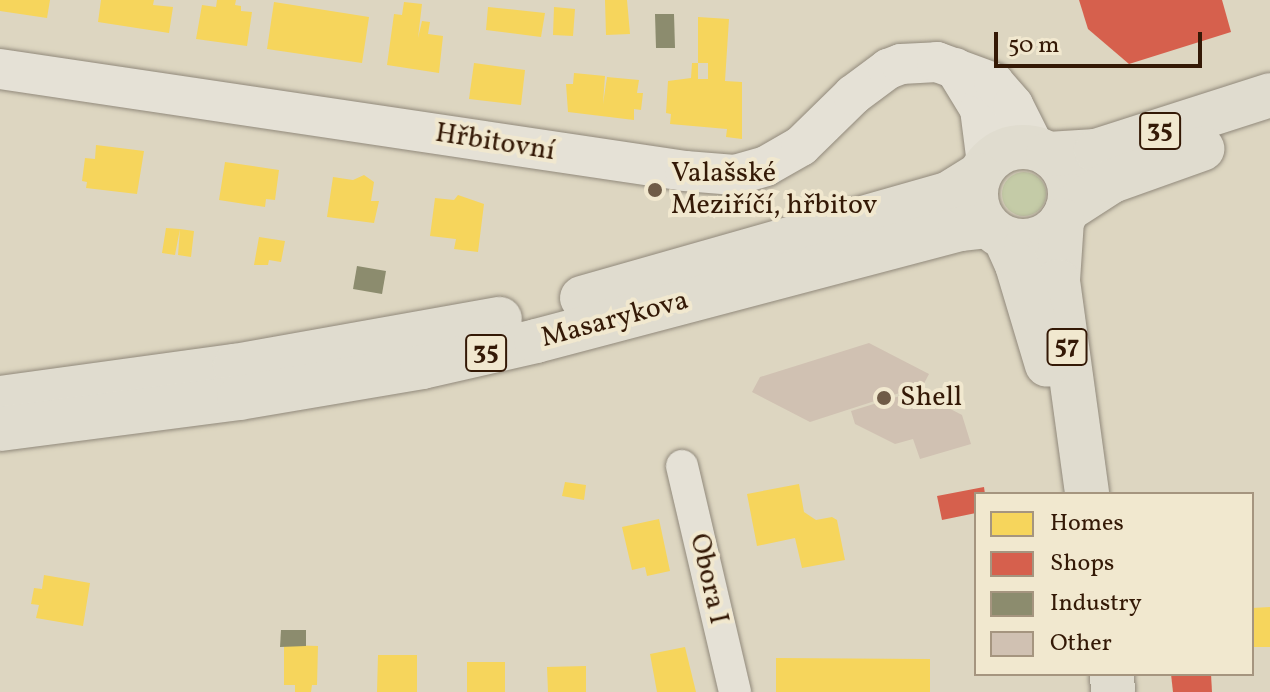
<!DOCTYPE html>
<meta charset="utf-8">
<style>
body{margin:0}
#map{position:relative;width:1270px;height:692px;overflow:hidden;background:#ddd6c1;font-family:Vollkorn,serif}
div>[style]{position:absolute}
.green>*{inset:0;background:#c4cba7}
.round{border-radius:50%}
.homes>*{inset:0;background:#f6d55c}
.shops>*{inset:0;background:#d6604d}
.industry>*{inset:0;background:#8c8c6e}
.building>*{inset:0;background:#d0c1b2}
.roads{filter:drop-shadow(0 0 2px #91897b) drop-shadow(0 0 2px #91897b)}
.minor>*{height:32px;margin:-16px;padding:0 16px;transform-origin:16px;border-radius:16px;background:#e5e1d6}
.tertiary>*{height:40px;margin:-20px;padding:0 20px;transform-origin:20px;border-radius:20px;background:#e5e1d6}
.primary>*{height:44px;margin:-22px;padding:0 22px;transform-origin:22px;border-radius:22px;background:#e0dccf}
.primary>.ring{margin:-22px;padding:0;box-sizing:content-box;background:none;border:44px solid #e0dccf;border-radius:50%}
.dots>*{width:22px;height:22px;translate:-50% -50%;box-sizing:border-box;border:4px solid #f1e8cf;border-radius:50%}
span{translate:-50% -50%;white-space:nowrap;text-align:center;line-height:1.15;-webkit-text-stroke:8px #f1e8cf;paint-order:stroke}
.shield-label span{padding:2px 6px;background:#f1e8cf;border:2px solid;border-radius:6px;-webkit-text-stroke-width:0}
.shield-label{font-size:26px;color:#341906;font-weight:700}
.street-label{font-size:28px;color:#341906}
.poi-label{font-size:28px;color:#341906}
.left{translate:0 -50%;text-align:left}
.legend{position:absolute;left:974px;top:492px;width:280px;height:184px;box-sizing:border-box;background:#f1e8cf;border:2px solid #a5957f;margin:0;padding:10px 14px;list-style:none;font-size:24px;color:#341906}
.legend li{display:flex;align-items:center;gap:16px;height:40px}
.legend b{width:40px;border:2px solid #a5957f}
.scale{position:absolute;left:994px;top:32px;width:208px;height:36px;box-sizing:border-box;border:4px solid #341906;border-top:0;padding-left:10px;font-size:24px;line-height:28px;white-space:nowrap;color:#341906;-webkit-text-stroke:6px #f1e8cf;paint-order:stroke}
</style>
<div id="map">
<div class="green">
<div class="round" style="left:1002px;top:172px;width:44px;height:44px"></div>
</div>
<div class="homes">
<div style="clip-path:polygon(0 0,50px 0,47px 18px,0 11px)"></div>
<div style="clip-path:polygon(101px 0,154px 0,153px 5px,173px 7px,169px 33px,98px 22px)"></div>
<div style="clip-path:polygon(217px 0,236px 0,235px 5px,241px 6px,241px 11px,252px 12px,247px 46px,196px 39px,202px 5px,216px 7px)"></div>
<div style="clip-path:polygon(605px 0,627px 0,630px 34px,606px 35px)"></div>
<div style="clip-path:polygon(274px 2px,369px 17px,362px 63px,267px 49px)"></div>
<div style="clip-path:polygon(404px 2px,422px 4px,418px 38px,422px 21px,430px 22px,428px 34px,443px 36px,439px 73px,387px 65px,394px 14px,402px 15px)"></div>
<div style="clip-path:polygon(488px 7px,545px 13px,541px 37px,486px 30px)"></div>
<div style="clip-path:polygon(554px 7px,575px 9px,573px 36px,553px 35px)"></div>
<div style="clip-path:polygon(698px 17px,729px 19px,725px 81px,742px 82px,742px 139px,726px 137px,727px 129px,670px 124px,671px 114px,666px 113px,668px 81px,691px 78px,692px 63px,698px 63px,698px 79px,708px 79px,708px 63px,698px 63px)"></div>
<div style="clip-path:polygon(474px 63px,525px 70px,521px 105px,469px 99px)"></div>
<div style="clip-path:polygon(574px 73px,605px 76px,603px 104px,607px 77px,639px 80px,637px 93px,643px 93px,641px 110px,634px 109px,634px 120px,568px 112px,566px 84px,573px 84px)"></div>
<div style="clip-path:polygon(96px 145px,144px 151px,137px 194px,86px 188px,87px 182px,82px 181px,85px 158px,95px 159px)"></div>
<div style="clip-path:polygon(225px 162px,279px 170px,275px 200px,266px 199px,265px 207px,219px 200px)"></div>
<div style="clip-path:polygon(364px 175px,374px 182px,371px 201px,379px 201px,374px 223px,327px 217px,333px 177px,353px 180px)"></div>
<div style="clip-path:polygon(458px 195px,484px 204px,478px 252px,454px 249px,456px 239px,430px 236px,435px 198px,454px 200px)"></div>
<div style="clip-path:polygon(166px 228px,180px 229px,194px 231px,191px 257px,178px 255px,180px 229px,175px 255px,162px 253px)"></div>
<div style="clip-path:polygon(259px 237px,285px 241px,281px 262px,269px 260px,268px 265px,254px 265px)"></div>
<div style="clip-path:polygon(565px 482px,586px 485px,584px 500px,562px 496px)"></div>
<div style="clip-path:polygon(799px 484px,804px 512px,816px 520px,832px 517px,837px 520px,845px 560px,802px 568px,795px 538px,757px 546px,747px 494px)"></div>
<div style="clip-path:polygon(659px 519px,670px 571px,647px 576px,645px 567px,632px 570px,622px 527px)"></div>
<div style="clip-path:polygon(44px 575px,90px 583px,83px 626px,36px 618px,39px 605px,31px 604px,34px 588px,42px 589px)"></div>
<div style="clip-path:polygon(1270px 607px,1270px 647px,1252px 647px,1252px 608px)"></div>
<div style="clip-path:polygon(284px 645px,318px 646px,317px 685px,312px 685px,311px 692px,295px 692px,295px 685px,284px 685px)"></div>
<div style="clip-path:polygon(685px 647px,696px 692px,657px 692px,650px 654px)"></div>
<div style="clip-path:polygon(378px 655px,417px 655px,417px 692px,377px 692px)"></div>
<div style="clip-path:polygon(776px 658px,930px 659px,930px 692px,776px 692px)"></div>
<div style="clip-path:polygon(467px 662px,505px 662px,505px 692px,467px 692px)"></div>
<div style="clip-path:polygon(586px 666px,586px 692px,548px 692px,547px 667px)"></div>
</div>
<div class="shops">
<div style="clip-path:polygon(1079px 0,1222px 0,1231px 32px,1129px 64px,1088px 29px)"></div>
<div style="clip-path:polygon(984px 487px,985px 494px,976px 494px,976px 513px,942px 520px,937px 496px)"></div>
<div style="clip-path:polygon(1171px 674px,1211px 674px,1212px 692px,1173px 692px)"></div>
</div>
<div class="industry">
<div style="clip-path:polygon(655px 14px,674px 14px,675px 48px,656px 48px)"></div>
<div style="clip-path:polygon(357px 266px,386px 271px,382px 294px,353px 289px)"></div>
<div style="clip-path:polygon(281px 630px,306px 630px,306px 646px,280px 647px)"></div>
</div>
<div class="building">
<div style="clip-path:polygon(869px 343px,929px 374px,920px 391px,915px 388px,810px 422px,752px 392px,760px 377px)"></div>
<div style="clip-path:polygon(916px 391px,962px 415px,971px 444px,920px 459px,913px 439px,895px 444px,855px 424px,851px 411px)"></div>
</div>
<div class="roads">
<div class="minor">
<div style="left:682px;top:466px;width:232px;rotate:76.8deg"></div>
</div>
<div class="tertiary">
<div style="left:955px;top:68px;width:48px;rotate:58.6deg"></div>
<div style="left:980px;top:109px;width:55px;rotate:82.7deg"></div>
<div style="left:0;top:69px;width:693px;rotate:8.47deg"></div>
<div style="left:685px;top:171px;width:50px;rotate:4.6deg"></div>
<div style="left:735px;top:175px;width:32px;rotate:-16deg"></div>
<div style="left:766px;top:166px;width:40px;rotate:-29.7deg"></div>
<div style="left:801px;top:146px;width:73px;rotate:-44.4deg"></div>
<div style="left:853px;top:95px;width:44px;rotate:-36.6deg"></div>
<div style="left:888px;top:69px;width:14px;rotate:-21deg"></div>
<div style="left:901px;top:64px;width:36px;rotate:-3deg"></div>
<div style="left:937px;top:62px;width:61px;rotate:20.2deg"></div>
<div style="left:994px;top:83px;width:29px;rotate:49deg"></div>
<div style="left:1013px;top:105px;width:49px;rotate:63.4deg"></div>
</div>
<div class="primary">
<div class="ring" style="left:976px;top:147px;width:50px;height:50px"></div>
<div style="left:1048px;top:154px;width:48px;rotate:-3.6deg"></div>
<div style="left:1096px;top:151px;width:183px;rotate:-17.8deg"></div>
<div style="left:1067px;top:210px;width:54px;rotate:-32.8deg"></div>
<div style="left:1112px;top:181px;width:96px;rotate:-19.6deg"></div>
<div style="left:1062px;top:220px;width:61px;rotate:93.8deg"></div>
<div style="left:1058px;top:281px;width:215px;rotate:82.2deg"></div>
<div style="left:1005px;top:238px;width:30px;rotate:66deg"></div>
<div style="left:1017px;top:265px;width:104px;rotate:73.3deg"></div>
<div style="left:582px;top:298px;width:380px;rotate:-15.9deg"></div>
<div style="left:948px;top:194px;width:36px;rotate:-32deg"></div>
<div style="left:0;top:398px;width:237px;rotate:-7.8deg"></div>
<div style="left:235px;top:366px;width:269px;rotate:-10.1deg"></div>
<div style="left:0;top:429px;width:241px;rotate:-7.4deg"></div>
<div style="left:239px;top:398px;width:186px;rotate:-9.6deg"></div>
<div style="left:422px;top:367px;width:117px;rotate:-12.8deg"></div>
<div style="left:536px;top:341px;width:439px;rotate:-14.8deg"></div>
<div style="left:960px;top:229px;width:27px;rotate:-6deg"></div>
<div style="left:1112px;top:674px;width:18px;rotate:87deg"></div>
</div>
</div>
<div class="dots">
<div style="left:655px;top:190px;background:#6f5b47"></div>
<div style="left:884px;top:398px;background:#6f5b47"></div>
</div>
<div class="shield-label">
<span style="left:1160px;top:131px">35</span>
<span style="left:1067px;top:347px">57</span>
<span style="left:486px;top:353px">35</span>
</div>
<div class="street-label">
<span style="left:495px;top:143px;rotate:9deg">Hřbitovní</span>
<span style="left:615px;top:320px;rotate:-15deg">Masarykova</span>
<span style="left:708px;top:579px;rotate:77deg">Obora I</span>
</div>
<div class="poi-label">
<span class="left" style="left:671px;top:190px">Valašské<br>Meziříčí, hřbitov</span>
<span class="left" style="left:900px;top:398px">Shell</span>
</div>
<ul class="legend">
<li><b style="height:22px;background:#f6d55c"></b>Homes</li>
<li><b style="height:22px;background:#d6604d"></b>Shops</li>
<li><b style="height:22px;background:#8c8c6e"></b>Industry</li>
<li><b style="height:22px;background:#d0c1b2"></b>Other</li>
</ul>
<div class="scale">50 m</div>
</div>
